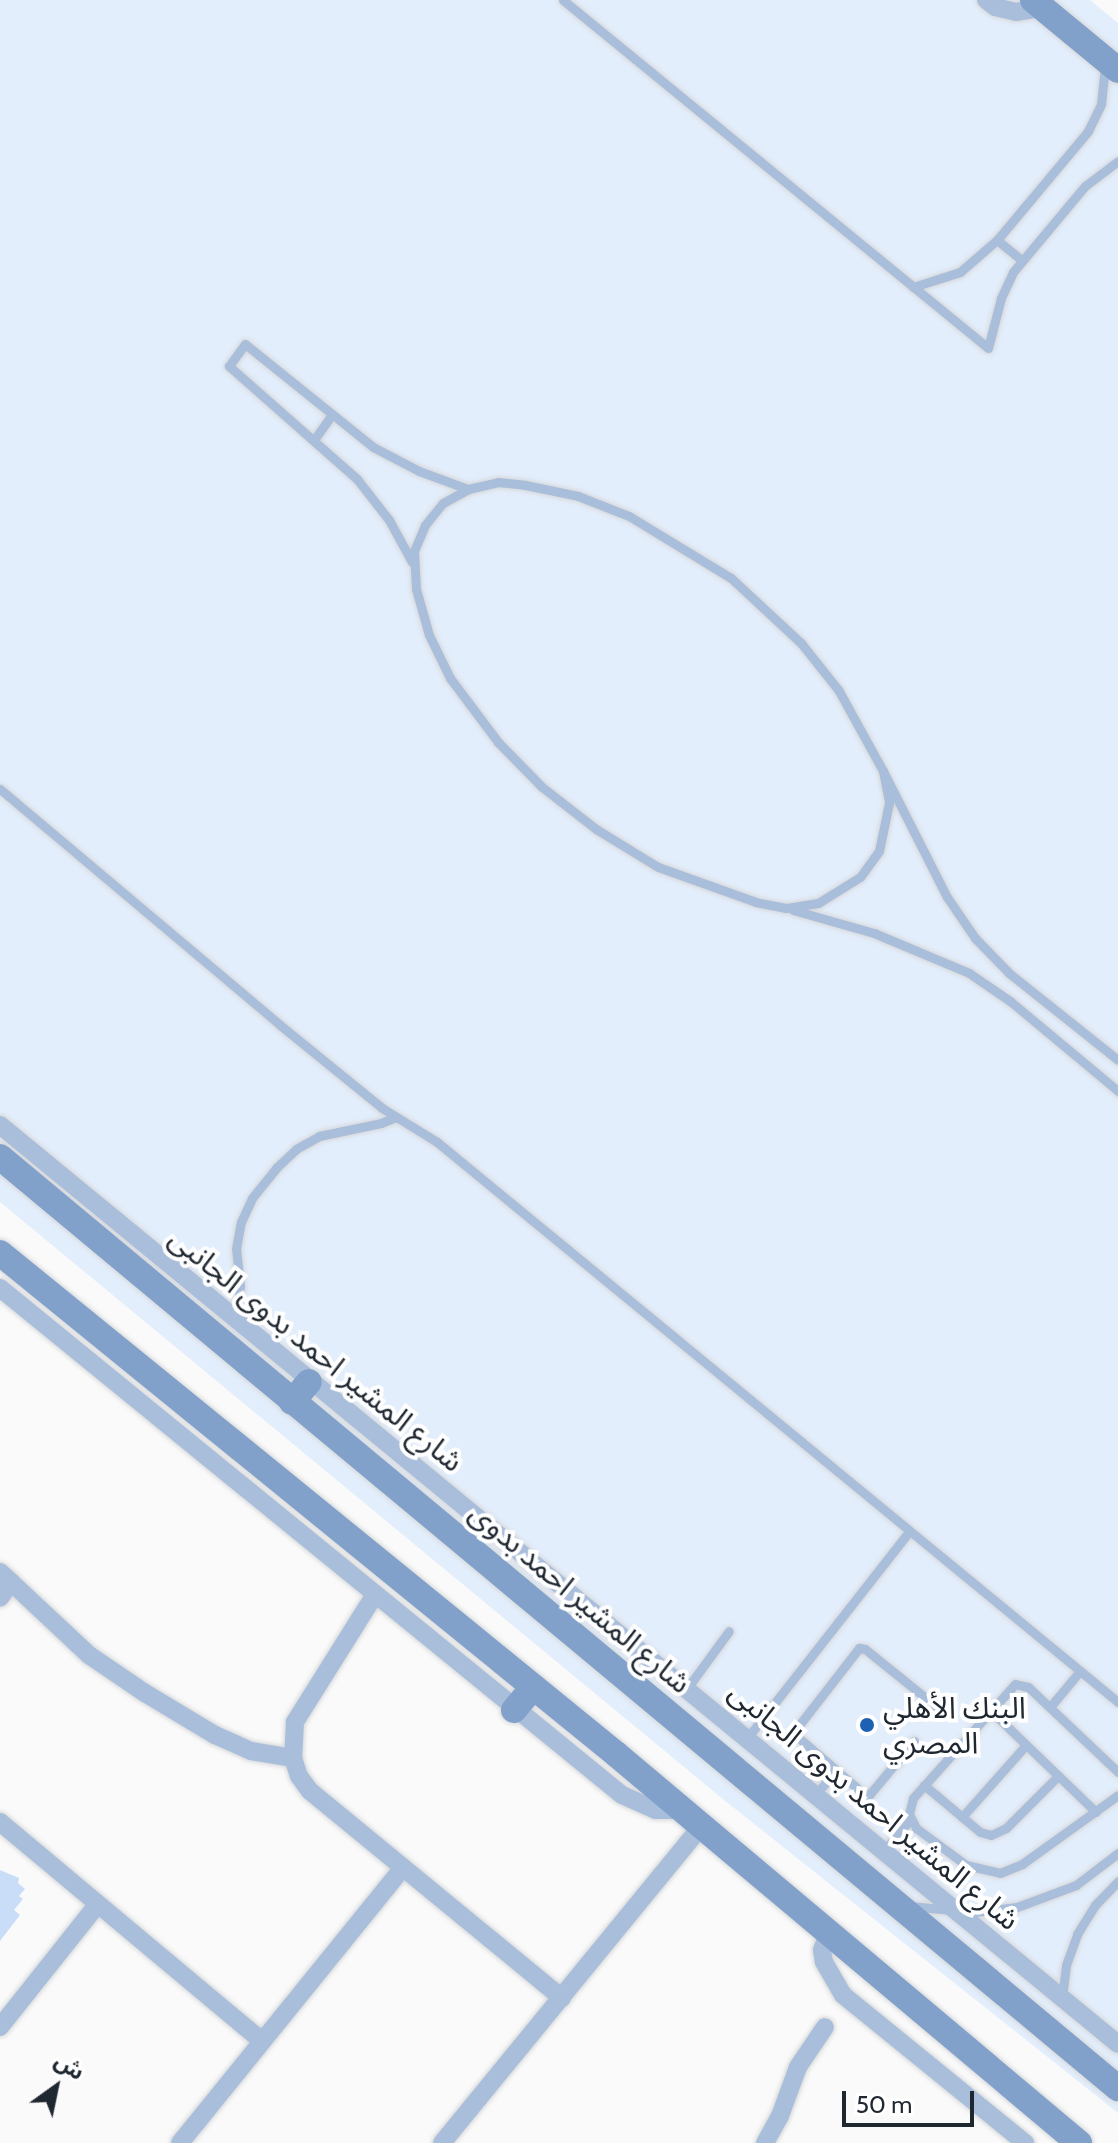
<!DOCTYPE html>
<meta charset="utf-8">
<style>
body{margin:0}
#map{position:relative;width:1118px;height:2143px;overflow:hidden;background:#fafafa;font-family:Cabin,"Noto Sans Arabic",sans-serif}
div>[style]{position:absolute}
.built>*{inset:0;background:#e3eefc}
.building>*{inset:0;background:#caddf8}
.roads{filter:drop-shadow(0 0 2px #d7d8da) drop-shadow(0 0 2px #d7d8da)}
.lane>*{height:9px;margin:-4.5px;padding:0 4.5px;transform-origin:4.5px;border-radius:4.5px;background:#a9bedb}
.street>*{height:18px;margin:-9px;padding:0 9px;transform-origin:9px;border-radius:9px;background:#a9bedb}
.secondary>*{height:26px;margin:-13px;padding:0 13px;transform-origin:13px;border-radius:13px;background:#81a1cb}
.dots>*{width:22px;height:22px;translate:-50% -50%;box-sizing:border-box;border:4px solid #fff;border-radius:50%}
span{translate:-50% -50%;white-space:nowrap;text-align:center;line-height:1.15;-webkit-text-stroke:8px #fff;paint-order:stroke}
.street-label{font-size:30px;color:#1f2731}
.poi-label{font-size:30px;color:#1f2731}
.left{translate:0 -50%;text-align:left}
.north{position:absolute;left:16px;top:2047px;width:80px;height:80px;-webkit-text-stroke:6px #fff;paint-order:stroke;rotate:33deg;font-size:22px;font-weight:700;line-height:32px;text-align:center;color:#1f2731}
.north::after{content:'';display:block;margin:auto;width:28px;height:36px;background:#1f2731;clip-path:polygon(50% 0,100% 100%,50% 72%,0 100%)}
.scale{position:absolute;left:842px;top:2091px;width:132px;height:36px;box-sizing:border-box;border:4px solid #1f2731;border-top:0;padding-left:10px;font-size:24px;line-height:28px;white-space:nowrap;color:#1f2731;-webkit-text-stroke:6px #fff;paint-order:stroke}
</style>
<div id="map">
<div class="built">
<div style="clip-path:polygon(0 0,1090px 0,1118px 23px,1118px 2113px,724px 1800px,0 1202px)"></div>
</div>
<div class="building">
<div style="clip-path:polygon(0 1870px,19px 1878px,18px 1883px,25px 1889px,19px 1896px,23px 1899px,14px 1910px,20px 1915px,0 1941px)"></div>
</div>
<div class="roads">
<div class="lane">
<div style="left:563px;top:0;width:549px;rotate:39.31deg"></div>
<div style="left:988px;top:348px;width:52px;rotate:-75.4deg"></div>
<div style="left:1001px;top:298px;width:29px;rotate:-65deg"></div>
<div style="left:1013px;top:272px;width:112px;rotate:-50.1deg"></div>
<div style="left:1085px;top:186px;width:41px;rotate:-37.1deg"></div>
<div style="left:997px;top:240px;width:32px;rotate:39deg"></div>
<div style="left:913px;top:287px;width:49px;rotate:-17.7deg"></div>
<div style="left:960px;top:272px;width:49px;rotate:-40.9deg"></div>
<div style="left:997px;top:240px;width:142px;rotate:-50.1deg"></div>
<div style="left:1088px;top:131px;width:30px;rotate:-64deg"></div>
<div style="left:1101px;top:104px;width:37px;rotate:-84deg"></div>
<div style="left:314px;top:440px;width:29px;rotate:-55deg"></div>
<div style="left:412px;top:562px;width:48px;rotate:-118.7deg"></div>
<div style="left:389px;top:520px;width:52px;rotate:-128deg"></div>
<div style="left:357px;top:479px;width:171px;rotate:-138.6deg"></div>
<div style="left:229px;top:366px;width:27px;rotate:-54deg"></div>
<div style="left:245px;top:344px;width:164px;rotate:38.8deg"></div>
<div style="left:373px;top:447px;width:52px;rotate:27.6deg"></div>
<div style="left:419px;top:471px;width:52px;rotate:20.2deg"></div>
<div style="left:883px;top:771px;width:33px;rotate:79deg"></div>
<div style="left:889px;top:803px;width:49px;rotate:101.8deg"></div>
<div style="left:879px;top:851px;width:32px;rotate:126deg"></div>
<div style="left:860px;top:877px;width:49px;rotate:148.2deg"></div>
<div style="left:818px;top:903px;width:32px;rotate:171deg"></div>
<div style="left:786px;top:908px;width:31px;rotate:-169deg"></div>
<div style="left:756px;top:902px;width:104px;rotate:-160.3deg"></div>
<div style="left:658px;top:867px;width:73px;rotate:-148.5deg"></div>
<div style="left:596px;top:829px;width:68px;rotate:-142.1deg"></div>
<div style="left:542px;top:787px;width:63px;rotate:-134.4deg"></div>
<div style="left:498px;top:742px;width:80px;rotate:-126.9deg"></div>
<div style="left:450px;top:678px;width:48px;rotate:-116deg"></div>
<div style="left:429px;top:635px;width:48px;rotate:-105.8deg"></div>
<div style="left:416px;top:589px;width:38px;rotate:-93deg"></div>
<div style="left:414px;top:551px;width:28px;rotate:-67deg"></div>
<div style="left:425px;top:525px;width:28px;rotate:-51deg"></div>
<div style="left:443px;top:503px;width:29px;rotate:-29deg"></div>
<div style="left:468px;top:489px;width:31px;rotate:-13deg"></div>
<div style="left:498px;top:482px;width:27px;rotate:6deg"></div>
<div style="left:525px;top:485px;width:54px;rotate:11.7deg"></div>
<div style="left:578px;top:496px;width:55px;rotate:21.4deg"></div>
<div style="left:629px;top:516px;width:119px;rotate:31.3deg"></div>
<div style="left:731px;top:578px;width:96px;rotate:42.9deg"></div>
<div style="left:801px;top:643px;width:61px;rotate:51.6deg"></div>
<div style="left:839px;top:691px;width:91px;rotate:61.2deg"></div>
<div style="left:883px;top:771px;width:141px;rotate:63.1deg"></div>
<div style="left:947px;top:897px;width:50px;rotate:55.7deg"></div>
<div style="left:975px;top:938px;width:49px;rotate:45.8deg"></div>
<div style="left:1009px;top:973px;width:139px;rotate:38.6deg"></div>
<div style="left:0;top:789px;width:366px;rotate:40.1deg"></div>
<div style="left:280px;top:1025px;width:132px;rotate:39.1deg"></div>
<div style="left:382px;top:1108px;width:65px;rotate:31.7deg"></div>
<div style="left:437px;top:1142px;width:882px;rotate:39.43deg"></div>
<div style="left:793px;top:910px;width:84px;rotate:15.9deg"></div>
<div style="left:874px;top:933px;width:103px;rotate:22.8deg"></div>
<div style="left:969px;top:973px;width:50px;rotate:34.3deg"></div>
<div style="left:1010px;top:1001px;width:141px;rotate:39.8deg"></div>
<div style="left:237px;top:1318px;width:32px;rotate:-85deg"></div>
<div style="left:240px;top:1286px;width:37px;rotate:-96deg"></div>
<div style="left:236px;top:1249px;width:27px;rotate:-80deg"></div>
<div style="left:241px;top:1222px;width:26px;rotate:-65deg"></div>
<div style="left:252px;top:1198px;width:40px;rotate:-51deg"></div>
<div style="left:277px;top:1167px;width:26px;rotate:-43deg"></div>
<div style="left:296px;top:1149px;width:26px;rotate:-29deg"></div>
<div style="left:319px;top:1136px;width:63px;rotate:-11.8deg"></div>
<div style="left:381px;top:1123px;width:16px;rotate:-22deg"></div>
<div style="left:688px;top:1687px;width:69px;rotate:-53.8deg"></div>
<div style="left:1050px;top:1707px;width:47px;rotate:-50.2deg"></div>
<div style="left:990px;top:1710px;width:147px;rotate:43.9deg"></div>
<div style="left:748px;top:1737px;width:261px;rotate:-51.9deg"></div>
<div style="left:914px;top:1741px;width:70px;rotate:129.8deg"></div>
<div style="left:869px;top:1795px;width:5px;rotate:-169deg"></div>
<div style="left:864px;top:1794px;width:94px;rotate:-139.3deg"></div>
<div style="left:793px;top:1733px;width:108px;rotate:-52.2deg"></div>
<div style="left:859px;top:1648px;width:6px;rotate:9deg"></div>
<div style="left:865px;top:1649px;width:100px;rotate:38.9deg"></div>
<div style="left:1118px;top:1772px;width:124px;rotate:-136.6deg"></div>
<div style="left:1028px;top:1687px;width:13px;rotate:-167deg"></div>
<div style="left:1015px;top:1684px;width:153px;rotate:131.8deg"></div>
<div style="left:913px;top:1798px;width:16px;rotate:104deg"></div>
<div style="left:909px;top:1814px;width:16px;rotate:63deg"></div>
<div style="left:916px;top:1828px;width:62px;rotate:36.5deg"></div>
<div style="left:966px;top:1865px;width:35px;rotate:13deg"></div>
<div style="left:1000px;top:1873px;width:24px;rotate:-22deg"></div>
<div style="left:1022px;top:1864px;width:118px;rotate:-35.7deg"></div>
<div style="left:924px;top:1785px;width:73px;rotate:40deg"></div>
<div style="left:980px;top:1832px;width:11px;rotate:15deg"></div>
<div style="left:991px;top:1835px;width:17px;rotate:-25deg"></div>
<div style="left:1006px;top:1828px;width:74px;rotate:-45deg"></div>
<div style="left:816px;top:1794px;width:30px;rotate:-50deg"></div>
<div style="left:962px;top:1817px;width:96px;rotate:-48.4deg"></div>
<div style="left:882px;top:1853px;width:43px;rotate:-49.7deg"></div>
<div style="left:909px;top:1906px;width:66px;rotate:5.2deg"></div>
<div style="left:975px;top:1912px;width:42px;rotate:-6.8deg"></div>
<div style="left:1017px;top:1907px;width:63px;rotate:-20.4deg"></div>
<div style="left:1076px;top:1885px;width:53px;rotate:-37.3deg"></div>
<div style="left:1062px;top:1998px;width:33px;rotate:-83deg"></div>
<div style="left:1066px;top:1965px;width:33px;rotate:-70deg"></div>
<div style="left:1077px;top:1934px;width:34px;rotate:-58deg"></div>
<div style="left:1095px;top:1905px;width:33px;rotate:-46deg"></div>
</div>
<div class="street">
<div style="left:986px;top:0;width:11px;rotate:38deg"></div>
<div style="left:995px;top:7px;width:22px;rotate:13deg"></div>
<div style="left:1016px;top:12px;width:26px;rotate:-9deg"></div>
<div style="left:0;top:1125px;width:1447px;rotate:39.42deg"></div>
<div style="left:0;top:1288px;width:802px;rotate:39.18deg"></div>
<div style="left:622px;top:1795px;width:37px;rotate:24deg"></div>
<div style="left:656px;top:1810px;width:25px"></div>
<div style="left:0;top:1572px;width:15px;rotate:42deg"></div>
<div style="left:11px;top:1582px;width:19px;rotate:125deg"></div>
<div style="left:11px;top:1582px;width:107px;rotate:43.1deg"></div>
<div style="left:89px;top:1655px;width:68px;rotate:34.2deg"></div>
<div style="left:145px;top:1693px;width:82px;rotate:31deg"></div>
<div style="left:215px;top:1735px;width:39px;rotate:24deg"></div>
<div style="left:251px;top:1751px;width:43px;rotate:9.5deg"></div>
<div style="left:374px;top:1596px;width:149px;rotate:122.1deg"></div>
<div style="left:295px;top:1722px;width:36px;rotate:93deg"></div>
<div style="left:293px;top:1758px;width:19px;rotate:72deg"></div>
<div style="left:299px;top:1776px;width:19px;rotate:54deg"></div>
<div style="left:310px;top:1791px;width:326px;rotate:39.4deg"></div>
<div style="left:0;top:1822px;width:341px;rotate:39.9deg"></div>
<div style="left:828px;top:1933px;width:18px;rotate:109deg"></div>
<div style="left:822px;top:1950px;width:12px;rotate:81deg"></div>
<div style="left:824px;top:1962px;width:38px;rotate:60deg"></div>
<div style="left:843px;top:1995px;width:235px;rotate:39.1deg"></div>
<div style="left:0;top:2027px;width:157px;rotate:-51.5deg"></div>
<div style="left:180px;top:2143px;width:354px;rotate:-51deg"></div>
<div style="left:442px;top:2143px;width:409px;rotate:-50.7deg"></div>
<div style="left:765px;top:2143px;width:31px;rotate:-61deg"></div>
<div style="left:780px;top:2116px;width:52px;rotate:-69.8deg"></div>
<div style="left:798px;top:2067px;width:48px;rotate:-56deg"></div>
</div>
<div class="secondary">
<div style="left:1033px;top:0;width:110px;rotate:39.5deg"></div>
<div style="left:0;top:1157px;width:1455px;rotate:39.79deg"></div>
<div style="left:0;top:1253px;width:794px;rotate:39.12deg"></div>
<div style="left:616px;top:1754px;width:605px;rotate:40.04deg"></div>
<div style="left:292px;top:1402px;width:26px;rotate:-50deg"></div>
<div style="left:514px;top:1710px;width:30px;rotate:-50deg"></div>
</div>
</div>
<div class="dots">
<div style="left:867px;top:1725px;background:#1e61b2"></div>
</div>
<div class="street-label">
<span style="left:316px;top:1350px;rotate:39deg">شارع المشير احمد بدوى الجانبى</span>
<span style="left:580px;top:1598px;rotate:40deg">شارع المشير احمد بدوى</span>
<span style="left:874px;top:1806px;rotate:40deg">شارع المشير احمد بدوى الجانبى</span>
</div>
<div class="poi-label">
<span class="left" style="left:883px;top:1725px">البنك الأهلي<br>المصري</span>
</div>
<div class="north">ش</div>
<div class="scale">50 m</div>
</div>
